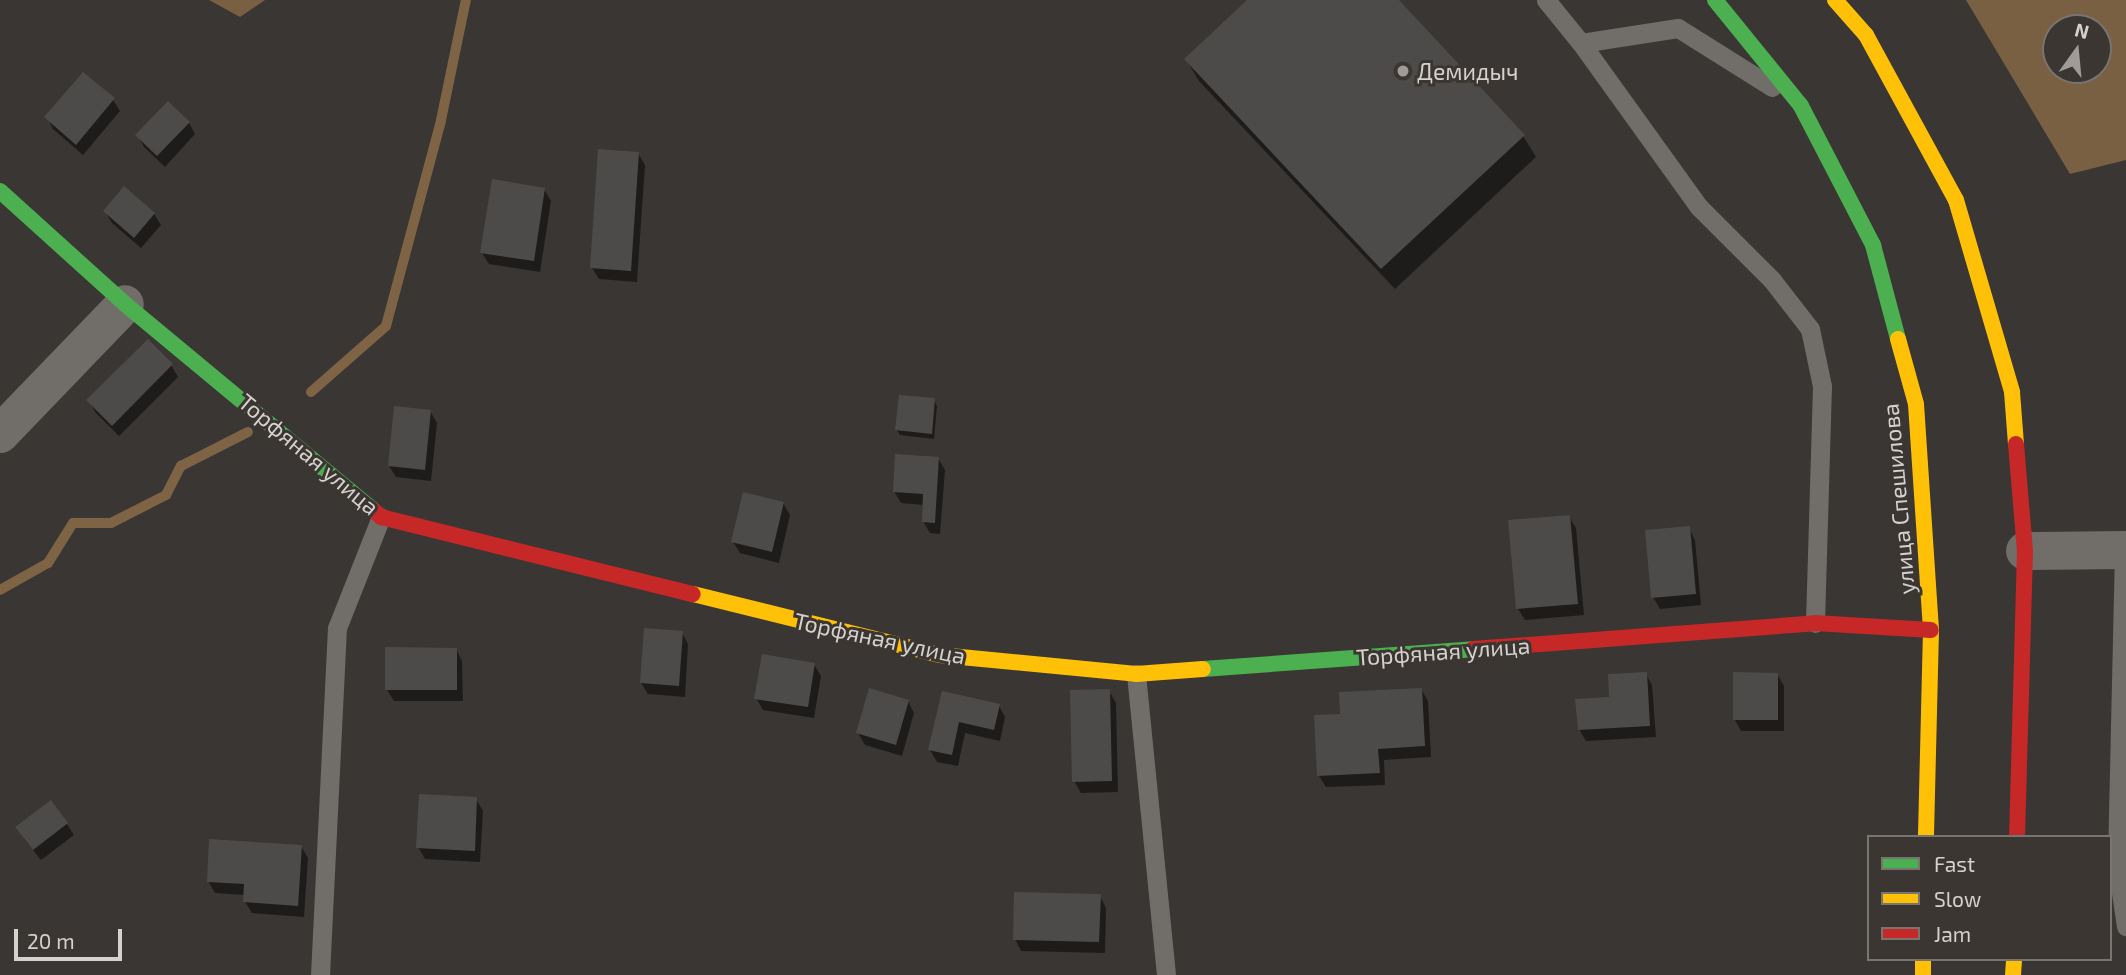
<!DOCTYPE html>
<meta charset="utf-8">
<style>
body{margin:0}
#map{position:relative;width:2126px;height:975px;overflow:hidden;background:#393633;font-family:"Exo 2",sans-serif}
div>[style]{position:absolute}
.forest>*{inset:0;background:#796043}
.shadow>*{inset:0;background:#0007}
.stream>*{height:10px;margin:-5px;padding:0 5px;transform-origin:5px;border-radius:5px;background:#7e6445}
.building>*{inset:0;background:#4d4b49}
.lane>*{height:19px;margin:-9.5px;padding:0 9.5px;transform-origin:9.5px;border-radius:9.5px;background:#716d69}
.street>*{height:38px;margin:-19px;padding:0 19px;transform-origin:19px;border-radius:19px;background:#716d69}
.fast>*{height:16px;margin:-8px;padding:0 8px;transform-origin:8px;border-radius:8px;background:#4caf50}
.slow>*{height:16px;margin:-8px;padding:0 8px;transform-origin:8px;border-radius:8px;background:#ffc107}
.jam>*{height:16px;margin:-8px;padding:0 8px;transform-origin:8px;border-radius:8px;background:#c62828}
.dots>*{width:19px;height:19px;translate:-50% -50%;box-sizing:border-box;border:4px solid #3b3631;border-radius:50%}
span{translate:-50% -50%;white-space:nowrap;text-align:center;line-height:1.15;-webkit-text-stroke:6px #3b3631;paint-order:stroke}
.poi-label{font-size:23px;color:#d4d1ce}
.left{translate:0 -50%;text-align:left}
.street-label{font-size:23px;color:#d4d1ce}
.legend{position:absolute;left:1867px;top:835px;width:245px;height:126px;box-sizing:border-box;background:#3b3631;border:2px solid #787470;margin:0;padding:9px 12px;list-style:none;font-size:21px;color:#d4d1ce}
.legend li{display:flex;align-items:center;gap:14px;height:35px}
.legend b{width:35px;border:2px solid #787470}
.north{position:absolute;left:2042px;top:14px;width:70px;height:70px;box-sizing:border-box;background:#3b3631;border:2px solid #787470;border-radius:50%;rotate:15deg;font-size:19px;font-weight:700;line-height:28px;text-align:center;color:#d4d1ce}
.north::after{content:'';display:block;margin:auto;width:24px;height:32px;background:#9e9b98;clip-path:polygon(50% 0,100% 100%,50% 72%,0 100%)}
.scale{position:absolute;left:14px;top:929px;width:108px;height:32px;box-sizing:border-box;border:4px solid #d4d1ce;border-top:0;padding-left:9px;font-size:21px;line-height:24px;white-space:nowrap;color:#d4d1ce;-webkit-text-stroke:5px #3b3631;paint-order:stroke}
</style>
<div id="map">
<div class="forest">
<div style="clip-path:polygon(209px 0,265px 0,240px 17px)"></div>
<div style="clip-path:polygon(evenodd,1966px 0,2126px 0,2126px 160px,2070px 174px,1966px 0,2056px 28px,2098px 28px,2098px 70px,2056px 70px,2056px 28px)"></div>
</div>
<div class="shadow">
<div style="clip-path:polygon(1250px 0,1396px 0,1523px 136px,1536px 157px,1395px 289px,1199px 81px,1186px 59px)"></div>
<div style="clip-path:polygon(113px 100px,120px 111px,83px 155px,53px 129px,47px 117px)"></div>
<div style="clip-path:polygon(189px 123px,195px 134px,165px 167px,144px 147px,138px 136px)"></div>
<div style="clip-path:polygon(638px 153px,645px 165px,637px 282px,599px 279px,592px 268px)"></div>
<div style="clip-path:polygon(544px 189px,551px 201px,540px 272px,489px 264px,482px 253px)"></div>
<div style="clip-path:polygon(105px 211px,154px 214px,161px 225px,141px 248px,112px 223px)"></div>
<div style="clip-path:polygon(171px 365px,178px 377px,119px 436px,95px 412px,89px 400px)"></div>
<div style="clip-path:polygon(934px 400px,937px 406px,934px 439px,900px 435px,897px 430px)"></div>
<div style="clip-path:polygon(430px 411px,437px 423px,431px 481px,396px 477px,389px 466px)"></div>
<div style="clip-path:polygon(938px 458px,945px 470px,940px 534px,930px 533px,923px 521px,924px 505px,901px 503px,894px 491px)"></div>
<div style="clip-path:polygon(783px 503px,790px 515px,779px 563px,740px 553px,733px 542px)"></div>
<div style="clip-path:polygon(1569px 517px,1576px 528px,1584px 615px,1525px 620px,1518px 609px,1510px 522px)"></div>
<div style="clip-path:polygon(1689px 528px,1695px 540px,1701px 605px,1660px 609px,1653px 597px)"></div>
<div style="clip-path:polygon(682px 633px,688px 644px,685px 697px,648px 694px,641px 683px)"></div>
<div style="clip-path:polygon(456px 649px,462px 661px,463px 701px,394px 701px,387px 690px)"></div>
<div style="clip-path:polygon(814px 664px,821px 676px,814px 718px,763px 710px,756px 698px)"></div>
<div style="clip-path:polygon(1646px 674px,1652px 685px,1656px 737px,1586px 741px,1579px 729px,1611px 699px)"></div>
<div style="clip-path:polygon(1777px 674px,1784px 686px,1784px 731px,1741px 731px,1735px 720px)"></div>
<div style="clip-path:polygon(1421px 689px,1428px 701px,1431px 757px,1384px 760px,1385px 785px,1326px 787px,1319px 776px,1342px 715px)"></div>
<div style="clip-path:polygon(1109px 691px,1116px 703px,1118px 792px,1081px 793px,1074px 781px)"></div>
<div style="clip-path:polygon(943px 693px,999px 706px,1005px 717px,1000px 741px,965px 733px,958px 766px,937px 762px,930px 750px)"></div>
<div style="clip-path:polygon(908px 701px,914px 713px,902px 756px,865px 745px,858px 733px)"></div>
<div style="clip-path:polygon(476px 799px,483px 811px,480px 862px,425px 859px,418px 847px)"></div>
<div style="clip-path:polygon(67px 824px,74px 835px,41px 860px,24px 839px)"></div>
<div style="clip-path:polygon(301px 846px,308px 858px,304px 917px,252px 913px,245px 902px,245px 895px,215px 893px,208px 881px)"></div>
<div style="clip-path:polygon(1100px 896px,1106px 908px,1105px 953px,1021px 951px,1015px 939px)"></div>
</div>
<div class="stream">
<div style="left:311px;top:392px;width:100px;rotate:-41.3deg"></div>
<div style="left:386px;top:326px;width:208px;rotate:-75deg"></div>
<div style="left:440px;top:125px;width:128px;rotate:-78.3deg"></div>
<div style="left:0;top:590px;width:55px;rotate:-29.4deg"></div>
<div style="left:48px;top:563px;width:47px;rotate:-58deg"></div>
<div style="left:73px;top:523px;width:38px"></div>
<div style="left:111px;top:523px;width:62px;rotate:-27deg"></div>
<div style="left:166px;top:495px;width:33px;rotate:-63deg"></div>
<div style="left:181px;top:466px;width:75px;rotate:-26.9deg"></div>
</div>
<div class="building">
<div style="clip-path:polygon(1247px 0,1399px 0,1525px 135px,1381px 269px,1184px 59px)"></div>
<div style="clip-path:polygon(83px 72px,115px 98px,76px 145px,44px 117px)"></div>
<div style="clip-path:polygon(168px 101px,190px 122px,157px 156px,135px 135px)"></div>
<div style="clip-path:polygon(598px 149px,639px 152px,631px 271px,590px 268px)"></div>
<div style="clip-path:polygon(492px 179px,545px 188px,534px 261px,480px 253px)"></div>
<div style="clip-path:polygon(124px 186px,155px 213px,134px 238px,103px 211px)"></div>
<div style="clip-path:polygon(148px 339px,173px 364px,112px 426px,86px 400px)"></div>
<div style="clip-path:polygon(899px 395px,935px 398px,932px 434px,895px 430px)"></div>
<div style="clip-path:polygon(394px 406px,431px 410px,425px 470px,388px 466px)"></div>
<div style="clip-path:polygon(895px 454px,939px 457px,935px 523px,922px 522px,923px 494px,893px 492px)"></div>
<div style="clip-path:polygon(743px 492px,784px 502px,772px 552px,731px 542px)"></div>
<div style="clip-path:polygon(1570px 515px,1578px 604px,1516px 609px,1508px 520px)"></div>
<div style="clip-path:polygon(1690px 526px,1696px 594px,1651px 598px,1645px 530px)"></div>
<div style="clip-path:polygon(644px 628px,683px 631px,679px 686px,640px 683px)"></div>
<div style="clip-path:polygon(385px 647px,457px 648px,457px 690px,385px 690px)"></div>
<div style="clip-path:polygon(762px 654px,815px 663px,808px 707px,754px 699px)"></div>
<div style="clip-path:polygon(1647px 672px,1650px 726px,1578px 730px,1575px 699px,1609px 697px,1608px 674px)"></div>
<div style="clip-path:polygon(1733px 672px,1778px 673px,1778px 720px,1733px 720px)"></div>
<div style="clip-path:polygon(869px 688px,909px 700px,896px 745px,856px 733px)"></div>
<div style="clip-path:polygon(1422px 688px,1425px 746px,1378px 749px,1380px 773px,1317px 776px,1314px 715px,1340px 714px,1339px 692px)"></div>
<div style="clip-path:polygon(1110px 689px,1112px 781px,1072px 782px,1070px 690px)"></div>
<div style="clip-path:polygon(942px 691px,1000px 704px,994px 730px,959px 722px,952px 755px,928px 750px)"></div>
<div style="clip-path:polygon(419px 794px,477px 797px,475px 851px,416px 848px)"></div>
<div style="clip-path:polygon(51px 800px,68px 823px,33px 850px,15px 827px)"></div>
<div style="clip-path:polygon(209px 839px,302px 845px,298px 906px,243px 902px,244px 884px,207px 882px)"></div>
<div style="clip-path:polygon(1014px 892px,1101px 894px,1099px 942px,1013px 940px)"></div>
</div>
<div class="lane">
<div style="left:1546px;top:0;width:55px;rotate:50.9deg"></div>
<div style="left:1581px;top:43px;width:202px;rotate:54.3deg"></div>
<div style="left:1699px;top:207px;width:103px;rotate:45deg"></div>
<div style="left:1772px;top:280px;width:62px;rotate:52.2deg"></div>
<div style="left:1810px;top:329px;width:58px;rotate:78.1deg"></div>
<div style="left:1822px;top:386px;width:237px;rotate:91.7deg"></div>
<div style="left:1581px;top:43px;width:98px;rotate:-8.8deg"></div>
<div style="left:1678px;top:28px;width:111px;rotate:32.1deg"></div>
<div style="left:2124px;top:550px;width:316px;rotate:91.3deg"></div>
<div style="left:2117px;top:866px;width:61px;rotate:81.5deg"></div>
<div style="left:1136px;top:674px;width:302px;rotate:84.3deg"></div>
<div style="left:320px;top:975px;width:347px;rotate:-87.2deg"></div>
<div style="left:337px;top:628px;width:119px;rotate:-68.4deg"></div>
</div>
<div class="street">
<div style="left:0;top:434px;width:180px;rotate:-46.1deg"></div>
<div style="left:2025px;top:551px;width:101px;rotate:-0.6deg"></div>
</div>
<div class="fast">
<div style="left:1715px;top:0;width:136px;rotate:50.9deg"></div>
<div style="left:1801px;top:106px;width:157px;rotate:62.6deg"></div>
<div style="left:1873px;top:245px;width:97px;rotate:75.1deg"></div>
<div style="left:0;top:191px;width:169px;rotate:42.1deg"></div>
<div style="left:125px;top:304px;width:322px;rotate:39.7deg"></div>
<div style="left:1203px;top:669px;width:271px;rotate:-4.2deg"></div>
</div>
<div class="slow">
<div style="left:1835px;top:0;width:47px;rotate:48.5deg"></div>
<div style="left:1866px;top:35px;width:188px;rotate:61.4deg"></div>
<div style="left:1956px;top:200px;width:200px;rotate:73.7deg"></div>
<div style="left:2012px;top:392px;width:52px;rotate:85.6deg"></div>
<div style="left:1898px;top:339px;width:67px;rotate:74.5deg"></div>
<div style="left:1916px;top:404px;width:226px;rotate:86.2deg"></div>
<div style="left:1931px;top:630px;width:207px;rotate:91.4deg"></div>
<div style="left:693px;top:594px;width:254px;rotate:13.9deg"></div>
<div style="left:940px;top:655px;width:197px;rotate:5.5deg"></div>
<div style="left:1136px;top:674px;width:67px;rotate:-4.3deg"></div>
<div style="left:1923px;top:959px;width:16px;rotate:90deg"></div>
<div style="left:2013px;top:975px;width:16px;rotate:-86deg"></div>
</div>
<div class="jam">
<div style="left:2016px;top:444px;width:107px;rotate:85.2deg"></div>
<div style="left:2025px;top:551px;width:286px;rotate:91.6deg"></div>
<div style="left:373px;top:510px;width:11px;rotate:41deg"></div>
<div style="left:381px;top:517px;width:321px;rotate:13.9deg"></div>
<div style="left:1473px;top:649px;width:343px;rotate:-4.3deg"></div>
<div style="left:1815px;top:623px;width:116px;rotate:3.5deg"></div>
</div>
<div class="dots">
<div style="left:1403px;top:71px;background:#9e9b98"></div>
</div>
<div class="poi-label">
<span class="left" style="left:1417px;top:71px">Демидыч</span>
</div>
<div class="street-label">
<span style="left:309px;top:454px;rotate:40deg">Торфяная улица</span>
<span style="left:1898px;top:499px;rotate:-95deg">улица Спешилова</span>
<span style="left:880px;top:638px;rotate:12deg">Торфяная улица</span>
<span style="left:1443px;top:651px;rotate:-4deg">Торфяная улица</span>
</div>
<ul class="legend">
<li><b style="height:9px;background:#4caf50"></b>Fast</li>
<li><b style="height:9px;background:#ffc107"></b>Slow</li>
<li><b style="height:9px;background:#c62828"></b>Jam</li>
</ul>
<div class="north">N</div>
<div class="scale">20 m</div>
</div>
